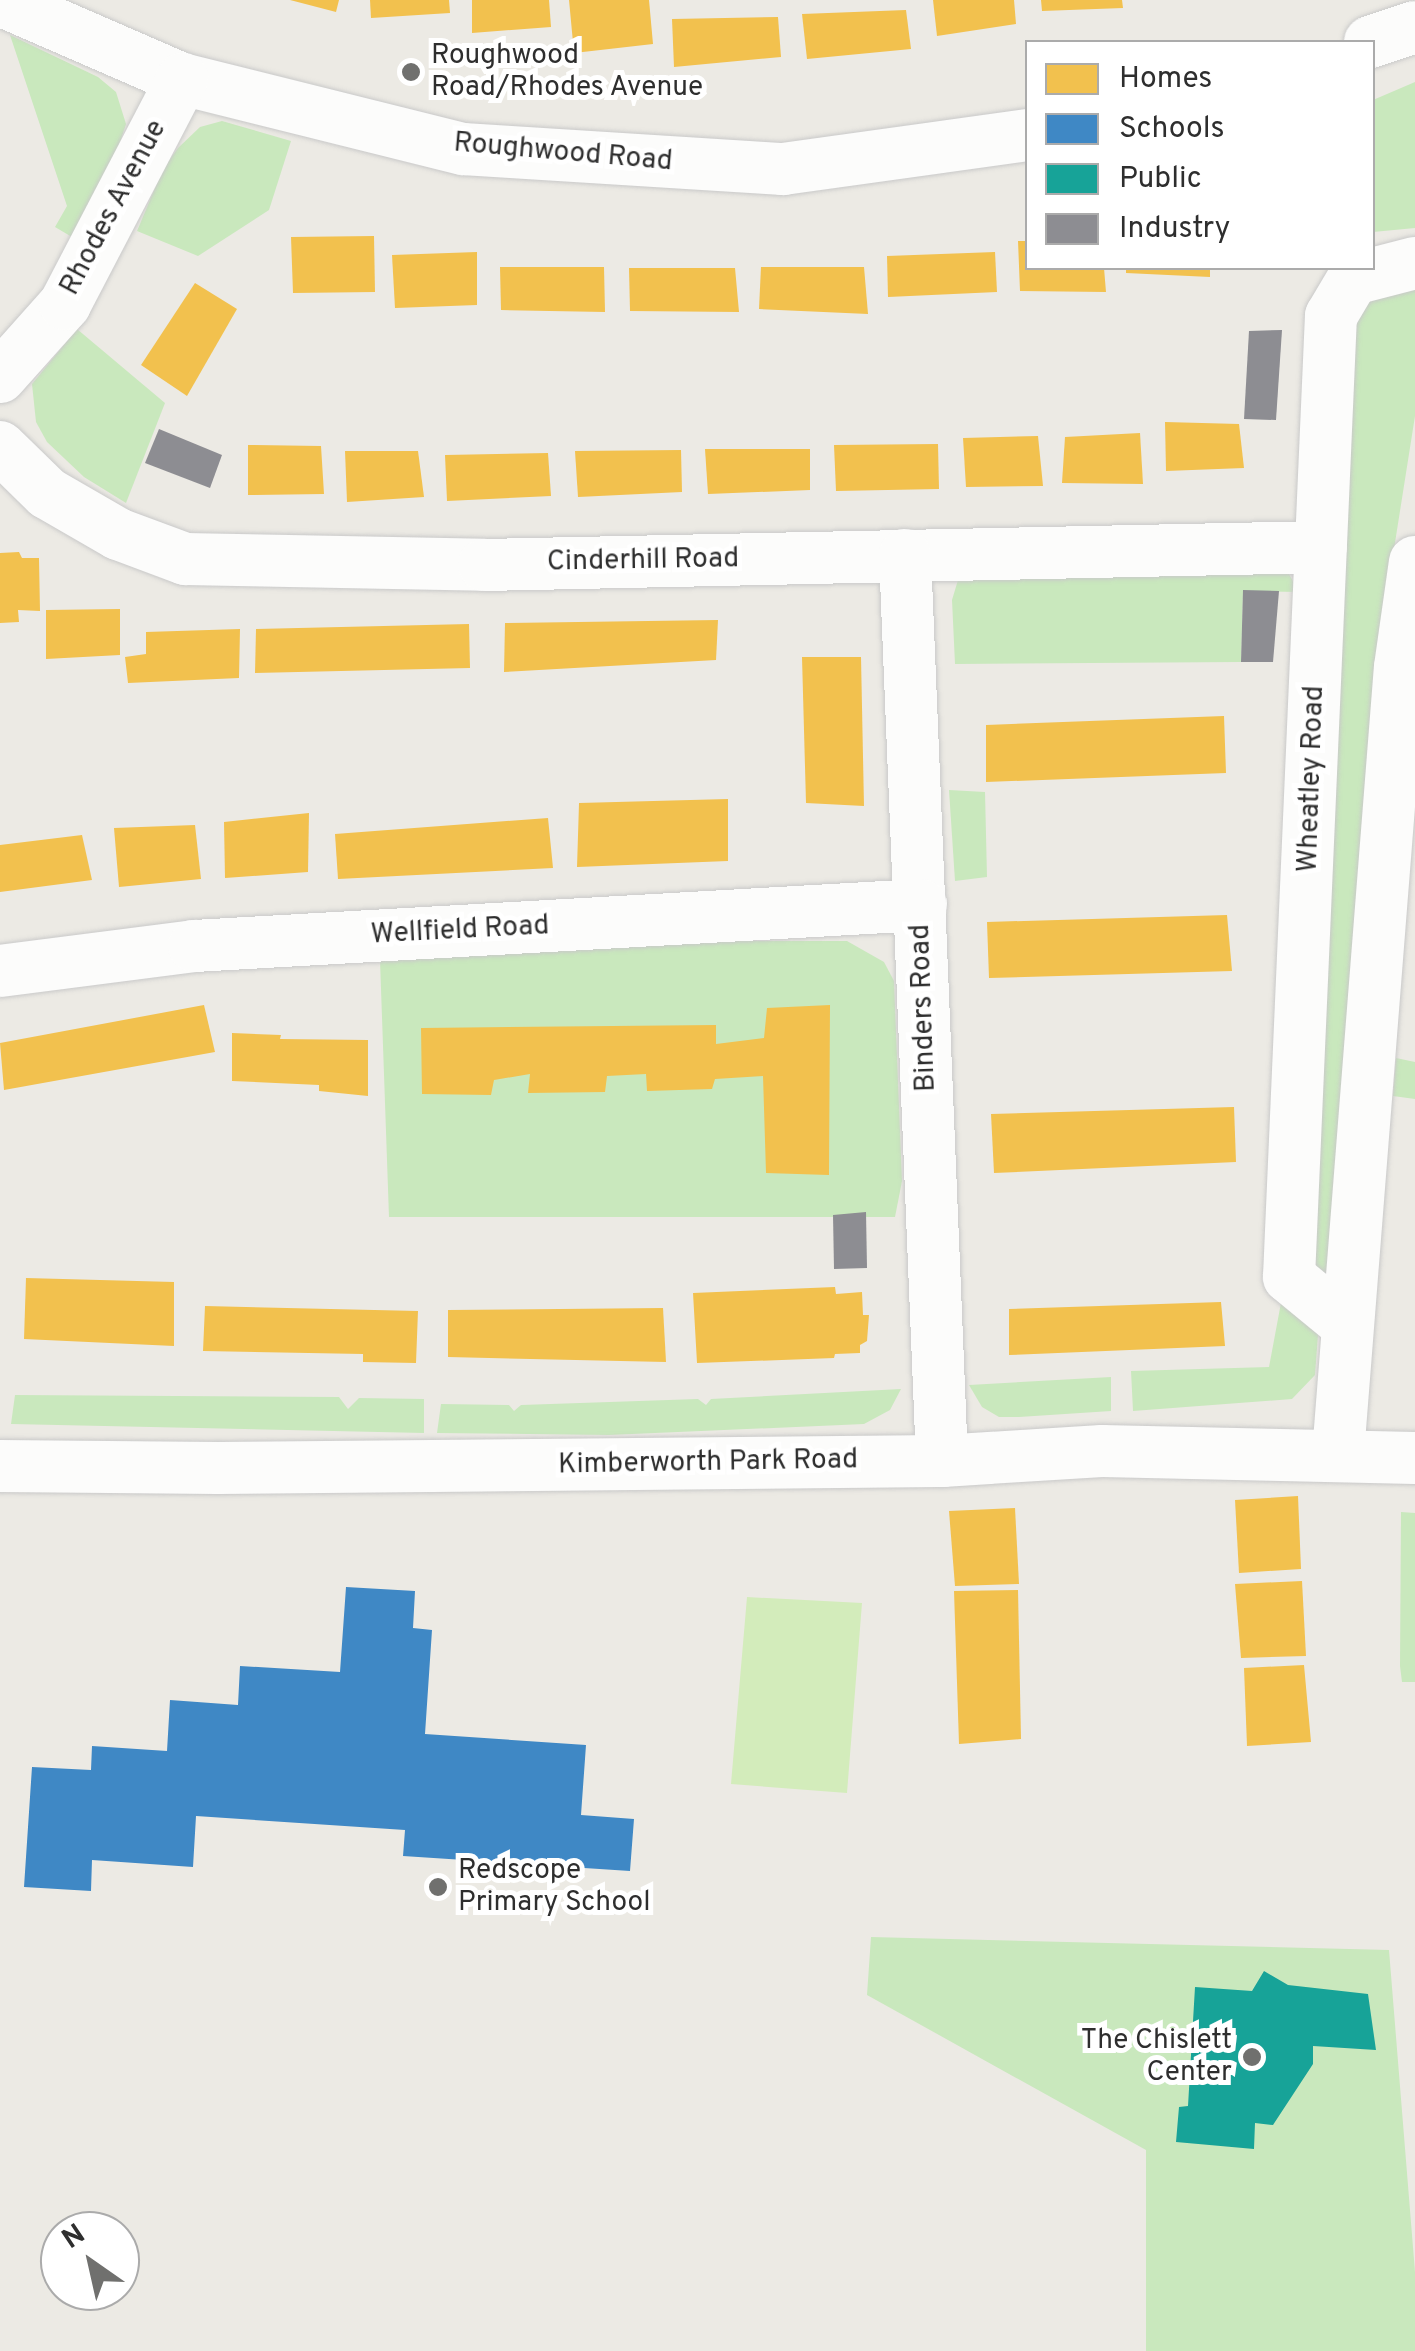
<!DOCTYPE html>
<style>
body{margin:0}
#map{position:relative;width:1415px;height:2351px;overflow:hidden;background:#eceae4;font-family:Overpass,sans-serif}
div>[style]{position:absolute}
.green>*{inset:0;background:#c9e8bd}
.pitch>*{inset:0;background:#d3ecbb}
.homes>*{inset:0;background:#f2c14e}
.schools>*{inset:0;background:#3f88c5}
.public>*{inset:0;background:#17a398}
.industry>*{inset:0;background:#8d8d92}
.roads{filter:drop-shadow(0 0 2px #c9c9c9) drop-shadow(0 0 2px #c9c9c9)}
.minor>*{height:52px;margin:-26px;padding:0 26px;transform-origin:26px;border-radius:26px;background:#fcfcfb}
.dots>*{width:28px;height:28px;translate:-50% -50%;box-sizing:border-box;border:5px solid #fff;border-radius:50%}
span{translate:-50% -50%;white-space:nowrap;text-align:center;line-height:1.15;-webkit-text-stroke:10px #fff;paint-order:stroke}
.poi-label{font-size:28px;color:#2e2e2e}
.left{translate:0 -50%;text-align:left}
.right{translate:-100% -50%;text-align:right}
.street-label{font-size:28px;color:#2e2e2e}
.legend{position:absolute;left:1025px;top:40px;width:350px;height:230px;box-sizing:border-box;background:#fff;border:2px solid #ababab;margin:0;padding:12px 18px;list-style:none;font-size:30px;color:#2e2e2e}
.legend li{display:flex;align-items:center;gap:20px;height:50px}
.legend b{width:50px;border:2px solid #ababab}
.north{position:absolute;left:40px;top:2211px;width:100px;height:100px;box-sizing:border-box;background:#fff;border:2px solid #ababab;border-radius:50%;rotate:326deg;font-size:28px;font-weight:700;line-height:40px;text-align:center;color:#2e2e2e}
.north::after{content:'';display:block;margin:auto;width:35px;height:45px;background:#70706e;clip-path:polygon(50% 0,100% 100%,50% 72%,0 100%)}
</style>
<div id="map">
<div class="green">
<div style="clip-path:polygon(10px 35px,98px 77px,116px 92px,126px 124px,106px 185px,77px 240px,55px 227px,67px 206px)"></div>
<div style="clip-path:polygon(1415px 82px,1415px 228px,1373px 232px,1373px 100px)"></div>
<div style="clip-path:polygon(222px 121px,291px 141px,269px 210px,198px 256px,137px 231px,163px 169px,178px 148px,200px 127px)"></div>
<div style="clip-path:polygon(1415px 286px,1415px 416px,1385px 606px,1328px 1275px,1315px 1267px,1352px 319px,1378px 292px)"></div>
<div style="clip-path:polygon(77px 329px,165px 403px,126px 503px,84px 477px,47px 442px,36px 422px,32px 384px)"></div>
<div style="clip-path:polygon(1285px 567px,1299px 592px,1243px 591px,1241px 662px,955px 664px,952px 600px,958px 580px)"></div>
<div style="clip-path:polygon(949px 790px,985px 792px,987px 877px,955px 881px)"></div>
<div style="clip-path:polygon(694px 941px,847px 941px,884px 962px,894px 981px,902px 1181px,895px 1217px,389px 1217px,380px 960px)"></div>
<div style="clip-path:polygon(1396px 1058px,1415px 1062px,1415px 1099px,1393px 1096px)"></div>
<div style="clip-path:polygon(1283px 1292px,1319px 1321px,1315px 1375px,1292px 1399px,1133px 1411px,1131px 1371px,1269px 1367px)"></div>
<div style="clip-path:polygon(1111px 1377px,1111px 1411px,1019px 1417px,999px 1417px,982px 1407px,969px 1385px)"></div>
<div style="clip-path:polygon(901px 1389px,890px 1410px,864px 1424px,609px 1435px,437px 1433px,441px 1404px,509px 1405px,514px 1411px,521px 1405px,698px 1399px,706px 1405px,711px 1399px)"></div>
<div style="clip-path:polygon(15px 1395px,339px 1397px,348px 1409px,359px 1398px,424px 1399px,424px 1433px,11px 1424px)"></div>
<div style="clip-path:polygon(1401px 1512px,1415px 1513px,1415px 1682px,1402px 1682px,1400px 1666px)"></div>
<div style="clip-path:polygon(871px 1937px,1389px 1950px,1415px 2272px,1415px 2351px,1146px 2351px,1146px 2150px,867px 1995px)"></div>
</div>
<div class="pitch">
<div style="clip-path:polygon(747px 1597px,862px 1603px,847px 1793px,731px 1784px)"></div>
</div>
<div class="homes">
<div style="clip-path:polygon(290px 0,339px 0,336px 12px)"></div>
<div style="clip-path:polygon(370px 0,449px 0,450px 13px,371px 18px)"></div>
<div style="clip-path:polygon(472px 0,549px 0,551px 27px,472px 33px)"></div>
<div style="clip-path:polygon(569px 0,649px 0,653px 44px,574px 53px)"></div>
<div style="clip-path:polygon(933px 0,1014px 0,1016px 24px,937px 36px)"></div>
<div style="clip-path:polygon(1041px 0,1122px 0,1123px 8px,1042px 11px)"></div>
<div style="clip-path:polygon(906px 10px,911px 49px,807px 59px,802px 14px)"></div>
<div style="clip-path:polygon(778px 17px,781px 57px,674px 67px,672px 19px)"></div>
<div style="clip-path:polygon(374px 236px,375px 292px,293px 293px,291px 237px)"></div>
<div style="clip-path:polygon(1018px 241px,1028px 241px,1028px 268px,1104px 268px,1106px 292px,1020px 291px)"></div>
<div style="clip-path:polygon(477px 252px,477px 305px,395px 308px,392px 255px)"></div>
<div style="clip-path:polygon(995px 252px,997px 292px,888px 297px,887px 256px)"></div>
<div style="clip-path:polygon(500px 267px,604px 267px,605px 312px,501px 310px)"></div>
<div style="clip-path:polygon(761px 267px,864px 267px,868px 314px,759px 309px)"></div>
<div style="clip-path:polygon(629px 268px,735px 268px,739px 312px,630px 311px)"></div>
<div style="clip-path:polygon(1126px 268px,1210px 268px,1210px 277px,1126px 273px)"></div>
<div style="clip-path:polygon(195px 283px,237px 309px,187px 396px,141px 365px)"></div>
<div style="clip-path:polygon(1165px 422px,1239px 424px,1244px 468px,1166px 471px)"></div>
<div style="clip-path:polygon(1140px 433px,1143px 484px,1062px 483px,1065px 437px)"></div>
<div style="clip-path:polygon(1038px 436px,1043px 486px,966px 487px,963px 438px)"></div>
<div style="clip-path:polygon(938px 444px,939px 489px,836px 491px,834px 445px)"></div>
<div style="clip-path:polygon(248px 445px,321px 446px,324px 494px,248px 495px)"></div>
<div style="clip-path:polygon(705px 449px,810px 449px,810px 490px,708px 494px)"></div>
<div style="clip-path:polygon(681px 450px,682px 492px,578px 497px,575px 451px)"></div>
<div style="clip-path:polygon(345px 451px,418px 451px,424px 497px,347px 502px)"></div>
<div style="clip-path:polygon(548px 453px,551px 496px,447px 501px,445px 455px)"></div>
<div style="clip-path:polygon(19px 552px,22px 558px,39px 558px,40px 611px,18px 610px,19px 622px,0 623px,0 553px)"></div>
<div style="clip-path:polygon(120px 609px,120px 655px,46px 659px,46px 610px)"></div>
<div style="clip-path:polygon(718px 620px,716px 660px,504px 672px,505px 623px)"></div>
<div style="clip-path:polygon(469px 624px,470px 668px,255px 673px,256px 629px)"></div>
<div style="clip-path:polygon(240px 629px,239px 678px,128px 683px,125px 657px,146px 654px,146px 632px)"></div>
<div style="clip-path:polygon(802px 657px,861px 657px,864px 806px,806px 803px)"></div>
<div style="clip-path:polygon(1224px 716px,1226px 773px,986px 782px,986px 725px)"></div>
<div style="clip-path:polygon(728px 799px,728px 861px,577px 867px,579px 803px)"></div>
<div style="clip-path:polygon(309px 813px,308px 872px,225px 878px,224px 822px)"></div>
<div style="clip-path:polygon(548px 818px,553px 868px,338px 879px,335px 834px)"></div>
<div style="clip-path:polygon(195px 825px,201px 879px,119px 887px,114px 828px)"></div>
<div style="clip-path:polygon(82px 835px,92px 880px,0 892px,0 845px)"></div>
<div style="clip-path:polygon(1227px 915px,1232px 971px,989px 978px,987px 922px)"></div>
<div style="clip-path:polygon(204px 1005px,215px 1052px,4px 1090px,0 1043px)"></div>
<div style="clip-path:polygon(830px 1005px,829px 1175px,766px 1173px,763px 1076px,715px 1079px,712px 1089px,647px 1091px,646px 1074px,607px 1076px,605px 1092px,528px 1093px,530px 1074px,494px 1080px,491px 1095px,422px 1094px,421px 1028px,716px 1025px,716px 1044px,764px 1038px,767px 1008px)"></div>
<div style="clip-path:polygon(232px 1033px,281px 1035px,280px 1039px,368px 1040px,368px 1096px,319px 1091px,319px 1085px,232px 1081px)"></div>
<div style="clip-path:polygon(1234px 1107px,1236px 1162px,994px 1173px,991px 1114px)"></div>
<div style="clip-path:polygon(26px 1278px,174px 1282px,174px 1346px,24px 1339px)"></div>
<div style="clip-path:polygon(835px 1287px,836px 1294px,862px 1292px,863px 1315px,869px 1315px,867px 1341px,860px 1345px,860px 1353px,835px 1354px,834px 1358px,697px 1363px,693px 1293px)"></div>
<div style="clip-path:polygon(1221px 1302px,1225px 1346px,1009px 1355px,1009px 1309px)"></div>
<div style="clip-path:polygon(205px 1306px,418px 1311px,416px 1363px,363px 1362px,363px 1354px,203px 1351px)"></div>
<div style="clip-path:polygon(663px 1308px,666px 1362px,448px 1357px,448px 1310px)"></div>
<div style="clip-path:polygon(1298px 1496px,1301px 1569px,1239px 1573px,1235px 1500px)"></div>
<div style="clip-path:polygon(1015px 1508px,1019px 1584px,955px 1586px,949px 1511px)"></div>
<div style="clip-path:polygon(1302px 1581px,1306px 1656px,1241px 1658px,1235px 1584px)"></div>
<div style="clip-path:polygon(1018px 1590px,1021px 1739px,959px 1744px,954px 1591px)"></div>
<div style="clip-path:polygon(1304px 1665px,1311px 1742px,1247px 1746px,1244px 1668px)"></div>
</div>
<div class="schools">
<div style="clip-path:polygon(346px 1587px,415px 1591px,413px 1628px,432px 1630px,425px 1734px,586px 1745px,581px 1815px,634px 1819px,630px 1871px,403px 1856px,405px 1830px,196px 1816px,193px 1867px,92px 1860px,91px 1891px,24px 1887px,32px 1767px,91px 1770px,92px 1746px,167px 1751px,170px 1700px,238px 1705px,240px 1666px,340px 1672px)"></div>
</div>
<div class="public">
<div style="clip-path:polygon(1264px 1971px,1288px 1985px,1368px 1994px,1376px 2050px,1313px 2046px,1313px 2064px,1273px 2125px,1255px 2123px,1254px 2149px,1176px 2142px,1179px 2107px,1188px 2106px,1195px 1987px,1252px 1991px)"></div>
</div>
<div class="industry">
<div style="clip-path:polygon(1282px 330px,1276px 420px,1244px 419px,1249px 331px)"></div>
<div style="clip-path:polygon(159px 429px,222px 455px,210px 488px,145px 463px)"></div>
<div style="clip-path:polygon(1243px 590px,1279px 591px,1273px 662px,1241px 662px)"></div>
<div style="clip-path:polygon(866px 1212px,867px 1268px,834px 1269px,833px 1215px)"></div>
</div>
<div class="roads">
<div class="minor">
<div style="left:0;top:0;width:198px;rotate:23.5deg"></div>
<div style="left:182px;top:79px;width:290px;rotate:14deg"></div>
<div style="left:463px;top:149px;width:321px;rotate:3.6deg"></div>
<div style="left:783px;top:169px;width:247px;rotate:-7.9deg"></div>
<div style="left:1370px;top:42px;width:47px;rotate:-18.4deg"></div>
<div style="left:0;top:377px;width:98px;rotate:-48.3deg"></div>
<div style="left:65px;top:304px;width:254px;rotate:-62.5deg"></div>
<div style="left:0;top:447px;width:66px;rotate:44.4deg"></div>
<div style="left:47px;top:493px;width:82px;rotate:30deg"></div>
<div style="left:118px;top:534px;width:72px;rotate:20.5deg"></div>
<div style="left:185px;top:559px;width:299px;rotate:1.1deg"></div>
<div style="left:484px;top:565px;width:837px;rotate:-1.23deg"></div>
<div style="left:905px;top:555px;width:907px;rotate:87.66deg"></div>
<div style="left:0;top:971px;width:196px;rotate:-7.3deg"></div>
<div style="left:194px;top:946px;width:728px;rotate:-3.23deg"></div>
<div style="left:1346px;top:1324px;width:74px;rotate:-140.5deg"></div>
<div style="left:1289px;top:1277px;width:962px;rotate:-87.5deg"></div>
<div style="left:1331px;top:316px;width:43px;rotate:-59.3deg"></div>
<div style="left:1353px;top:279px;width:64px;rotate:-14.5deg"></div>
<div style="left:1338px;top:1454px;width:789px;rotate:-85.5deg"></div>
<div style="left:1400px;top:667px;width:106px;rotate:-81.9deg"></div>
<div style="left:0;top:1466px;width:218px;rotate:0.5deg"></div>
<div style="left:218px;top:1468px;width:724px;rotate:-0.55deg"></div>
<div style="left:942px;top:1461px;width:160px;rotate:-3.6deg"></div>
<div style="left:1102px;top:1451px;width:313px;rotate:1.3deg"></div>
</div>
</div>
<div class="dots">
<div style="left:411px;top:72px;background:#70706e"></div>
<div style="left:438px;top:1887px;background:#70706e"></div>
<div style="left:1252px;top:2057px;background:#70706e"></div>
</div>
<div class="poi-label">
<span class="left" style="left:431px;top:72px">Roughwood<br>Road/Rhodes Avenue</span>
<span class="left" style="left:458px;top:1887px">Redscope<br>Primary School</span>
<span class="right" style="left:1232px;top:2057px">The Chislett<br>Center</span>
</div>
<div class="street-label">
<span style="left:563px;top:153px;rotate:5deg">Roughwood Road</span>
<span style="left:114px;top:208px;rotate:-62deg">Rhodes Avenue</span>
<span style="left:643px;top:561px;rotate:-1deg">Cinderhill Road</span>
<span style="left:1312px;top:779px;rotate:-88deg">Wheatley Road</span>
<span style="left:460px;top:931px;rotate:-3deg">Wellfield Road</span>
<span style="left:924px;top:1008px;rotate:-92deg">Binders Road</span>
<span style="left:708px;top:1463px;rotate:-1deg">Kimberworth Park Road</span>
</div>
<ul class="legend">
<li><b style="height:28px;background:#f2c14e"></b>Homes</li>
<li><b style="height:28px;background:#3f88c5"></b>Schools</li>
<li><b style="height:28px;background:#17a398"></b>Public</li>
<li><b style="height:28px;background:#8d8d92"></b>Industry</li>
</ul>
<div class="north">N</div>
</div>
